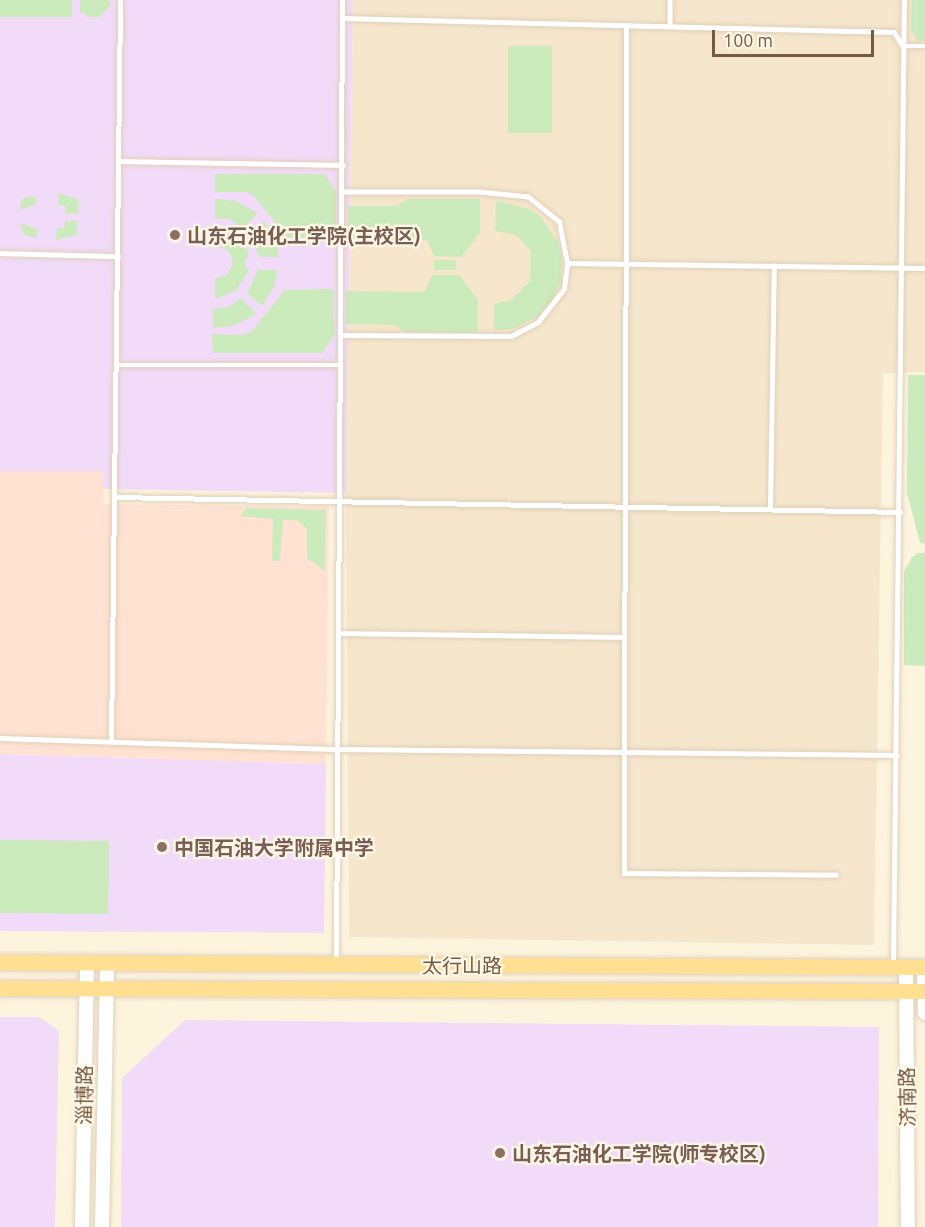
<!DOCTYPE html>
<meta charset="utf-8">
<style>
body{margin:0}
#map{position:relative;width:925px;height:1227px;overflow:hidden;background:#fdf4de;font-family:Ubuntu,"Noto Sans SC",sans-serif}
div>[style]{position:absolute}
.residential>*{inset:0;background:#f5e6cc}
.commercial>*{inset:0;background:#ffe2d1}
.education>*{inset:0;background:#f1dbf9}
.green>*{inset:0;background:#cbebbc}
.roads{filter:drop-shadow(0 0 2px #e1d0ba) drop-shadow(0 0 2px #e1d0ba)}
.service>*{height:4.5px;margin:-2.25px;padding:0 2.25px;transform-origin:2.25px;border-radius:2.25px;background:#fff}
.secondary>*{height:14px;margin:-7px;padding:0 7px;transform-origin:7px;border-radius:7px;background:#fff}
.primary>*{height:15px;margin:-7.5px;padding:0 7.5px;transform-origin:7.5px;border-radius:7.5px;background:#ffe093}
.dots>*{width:16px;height:16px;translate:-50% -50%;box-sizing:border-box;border:3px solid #fff7e5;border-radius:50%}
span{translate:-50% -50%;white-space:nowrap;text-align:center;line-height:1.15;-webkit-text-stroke:4.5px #fff7e5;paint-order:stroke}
.education-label{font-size:20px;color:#785e54;font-weight:700}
.left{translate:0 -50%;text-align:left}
.street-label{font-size:20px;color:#745a45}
.scale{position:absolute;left:712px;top:30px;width:162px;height:27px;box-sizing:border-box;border:3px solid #745a45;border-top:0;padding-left:8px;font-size:18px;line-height:21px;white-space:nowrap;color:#745a45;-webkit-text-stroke:4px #fff7e5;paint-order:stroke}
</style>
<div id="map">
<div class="residential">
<div style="clip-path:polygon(353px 0,925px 0,925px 372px,883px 373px,874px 945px,349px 937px,346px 493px)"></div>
</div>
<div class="commercial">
<div style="clip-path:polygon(0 471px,104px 471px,104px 504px,329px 507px,326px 764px,0 754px)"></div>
</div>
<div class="education">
<div style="clip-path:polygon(0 0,353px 0,346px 493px,103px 489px,103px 471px,0 471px)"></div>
<div style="clip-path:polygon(0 754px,326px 764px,324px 933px,0 931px)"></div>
<div style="clip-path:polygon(0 1017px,39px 1017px,59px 1031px,55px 1227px,0 1227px)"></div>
<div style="clip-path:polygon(185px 1020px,879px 1027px,878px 1227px,121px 1227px,122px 1078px)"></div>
</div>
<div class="green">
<div style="clip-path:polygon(0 0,72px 0,72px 17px,0 17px)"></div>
<div style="clip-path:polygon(80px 0,110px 0,110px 5px,100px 17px,87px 17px,86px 13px,80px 13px)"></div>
<div style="clip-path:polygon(912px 0,925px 0,925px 41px,918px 41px,911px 31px)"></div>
<div style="clip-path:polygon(508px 46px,552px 46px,552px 133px,508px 133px)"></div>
<div style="clip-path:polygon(215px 174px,325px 174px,336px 192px,336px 239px,287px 237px,254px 196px,245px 192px,215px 192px)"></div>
<div style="clip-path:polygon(59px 193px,79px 200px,78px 214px,65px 213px,66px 206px,58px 205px)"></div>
<div style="clip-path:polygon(36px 196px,36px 204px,19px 210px,23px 198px)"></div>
<div style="clip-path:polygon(215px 199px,236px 201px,258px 213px,243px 229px,230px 219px,215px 218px)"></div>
<div style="clip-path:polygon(408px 199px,480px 199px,480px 233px,461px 257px,434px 256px,427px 240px,348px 239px,348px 206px,397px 206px)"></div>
<div style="clip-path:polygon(496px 201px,527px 208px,540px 216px,558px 242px,562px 261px,561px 280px,553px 300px,540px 315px,513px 329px,494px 330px,494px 304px,511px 300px,530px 281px,531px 251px,516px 235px,495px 231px)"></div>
<div style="clip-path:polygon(65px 221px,77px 221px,77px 235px,56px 240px,57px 228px,64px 228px)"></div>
<div style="clip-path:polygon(264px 221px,276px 240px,279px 257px,260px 257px,249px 234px)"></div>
<div style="clip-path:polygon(20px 223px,37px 229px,37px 238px,24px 235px)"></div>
<div style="clip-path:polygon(214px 226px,231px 229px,244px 240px,249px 257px,246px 258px,245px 268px,250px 268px,236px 291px,215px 299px,215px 279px,228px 274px,233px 263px,229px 251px,215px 245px)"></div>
<div style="clip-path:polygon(434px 260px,456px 260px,456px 270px,434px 270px)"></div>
<div style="clip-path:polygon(258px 270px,278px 270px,274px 287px,262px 306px,247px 293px)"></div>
<div style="clip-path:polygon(432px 275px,459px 275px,478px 300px,478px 333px,405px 332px,394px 325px,346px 324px,346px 291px,425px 292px)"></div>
<div style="clip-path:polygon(333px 289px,334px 335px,322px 353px,213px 353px,212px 334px,243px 335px,252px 331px,285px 290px)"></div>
<div style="clip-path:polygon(241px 298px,256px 314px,233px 326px,213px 328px,213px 309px,228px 307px)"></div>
<div style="clip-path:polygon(908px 375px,925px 375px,925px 544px,920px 543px,907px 493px)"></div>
<div style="clip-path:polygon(247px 508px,326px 510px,325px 571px,307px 558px,307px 529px,297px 520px,283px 520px,280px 561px,272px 561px,273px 519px,240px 516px)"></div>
<div style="clip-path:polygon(918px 553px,925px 553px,925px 666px,904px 665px,904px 572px,912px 557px)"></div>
<div style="clip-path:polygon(0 840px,109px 841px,108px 914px,0 913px)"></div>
</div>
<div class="roads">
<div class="service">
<div style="left:670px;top:0;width:26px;rotate:90deg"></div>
<div style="left:342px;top:18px;width:552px;rotate:1.45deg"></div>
<div style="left:894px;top:32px;width:17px;rotate:57deg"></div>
<div style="left:903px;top:46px;width:22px"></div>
<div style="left:627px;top:25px;width:848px;rotate:90.2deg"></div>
<div style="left:624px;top:873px;width:212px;rotate:0.5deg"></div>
<div style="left:119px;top:161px;width:224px;rotate:1deg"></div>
<div style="left:0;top:253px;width:118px;rotate:1.5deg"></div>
<div style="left:567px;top:263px;width:358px;rotate:0.8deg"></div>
<div style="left:340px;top:335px;width:171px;rotate:0.3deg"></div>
<div style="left:511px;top:336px;width:30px;rotate:-27deg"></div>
<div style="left:538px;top:322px;width:42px;rotate:-51.8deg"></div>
<div style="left:564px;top:289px;width:26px;rotate:-83deg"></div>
<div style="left:567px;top:263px;width:42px;rotate:-101deg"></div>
<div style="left:559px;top:222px;width:40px;rotate:-141deg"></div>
<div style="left:528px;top:197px;width:48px;rotate:-174.1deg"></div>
<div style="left:480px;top:192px;width:137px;rotate:180deg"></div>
<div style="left:117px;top:365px;width:222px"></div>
<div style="left:115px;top:497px;width:785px;rotate:1.09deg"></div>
<div style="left:770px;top:509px;width:243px;rotate:-89.1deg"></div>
<div style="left:338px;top:633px;width:286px;rotate:0.8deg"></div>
<div style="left:0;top:738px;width:339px;rotate:1.9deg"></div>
<div style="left:339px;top:749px;width:558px;rotate:0.62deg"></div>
<div style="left:111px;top:741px;width:741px;rotate:-89.3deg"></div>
<div style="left:336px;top:962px;width:962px;rotate:-89.64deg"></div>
<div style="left:893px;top:964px;width:964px;rotate:-89.35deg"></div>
</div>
<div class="secondary">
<div style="left:906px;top:967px;width:260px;rotate:89.6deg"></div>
<div style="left:924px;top:967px;width:46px;rotate:88.8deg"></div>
<div style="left:82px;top:1227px;width:264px;rotate:-88.9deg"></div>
<div style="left:102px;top:1227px;width:264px;rotate:-88.9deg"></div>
</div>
<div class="primary">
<div style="left:0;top:962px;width:925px;rotate:0.31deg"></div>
<div style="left:0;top:988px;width:925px;rotate:0.19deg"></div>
</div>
</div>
<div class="dots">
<div style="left:175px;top:235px;background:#8d6e63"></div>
<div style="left:162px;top:847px;background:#8d6e63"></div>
<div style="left:500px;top:1153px;background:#8d6e63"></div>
</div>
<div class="education-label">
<span class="left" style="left:187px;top:235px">山东石油化工学院(主校区)</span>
<span class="left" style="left:174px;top:847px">中国石油大学附属中学</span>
<span class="left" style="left:512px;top:1153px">山东石油化工学院(师专校区)</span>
</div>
<div class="street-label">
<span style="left:462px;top:965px">太行山路</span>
<span style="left:84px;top:1095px;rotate:-89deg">淄博路</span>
<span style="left:907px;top:1097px;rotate:-91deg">济南路</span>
</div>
<div class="scale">100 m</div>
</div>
